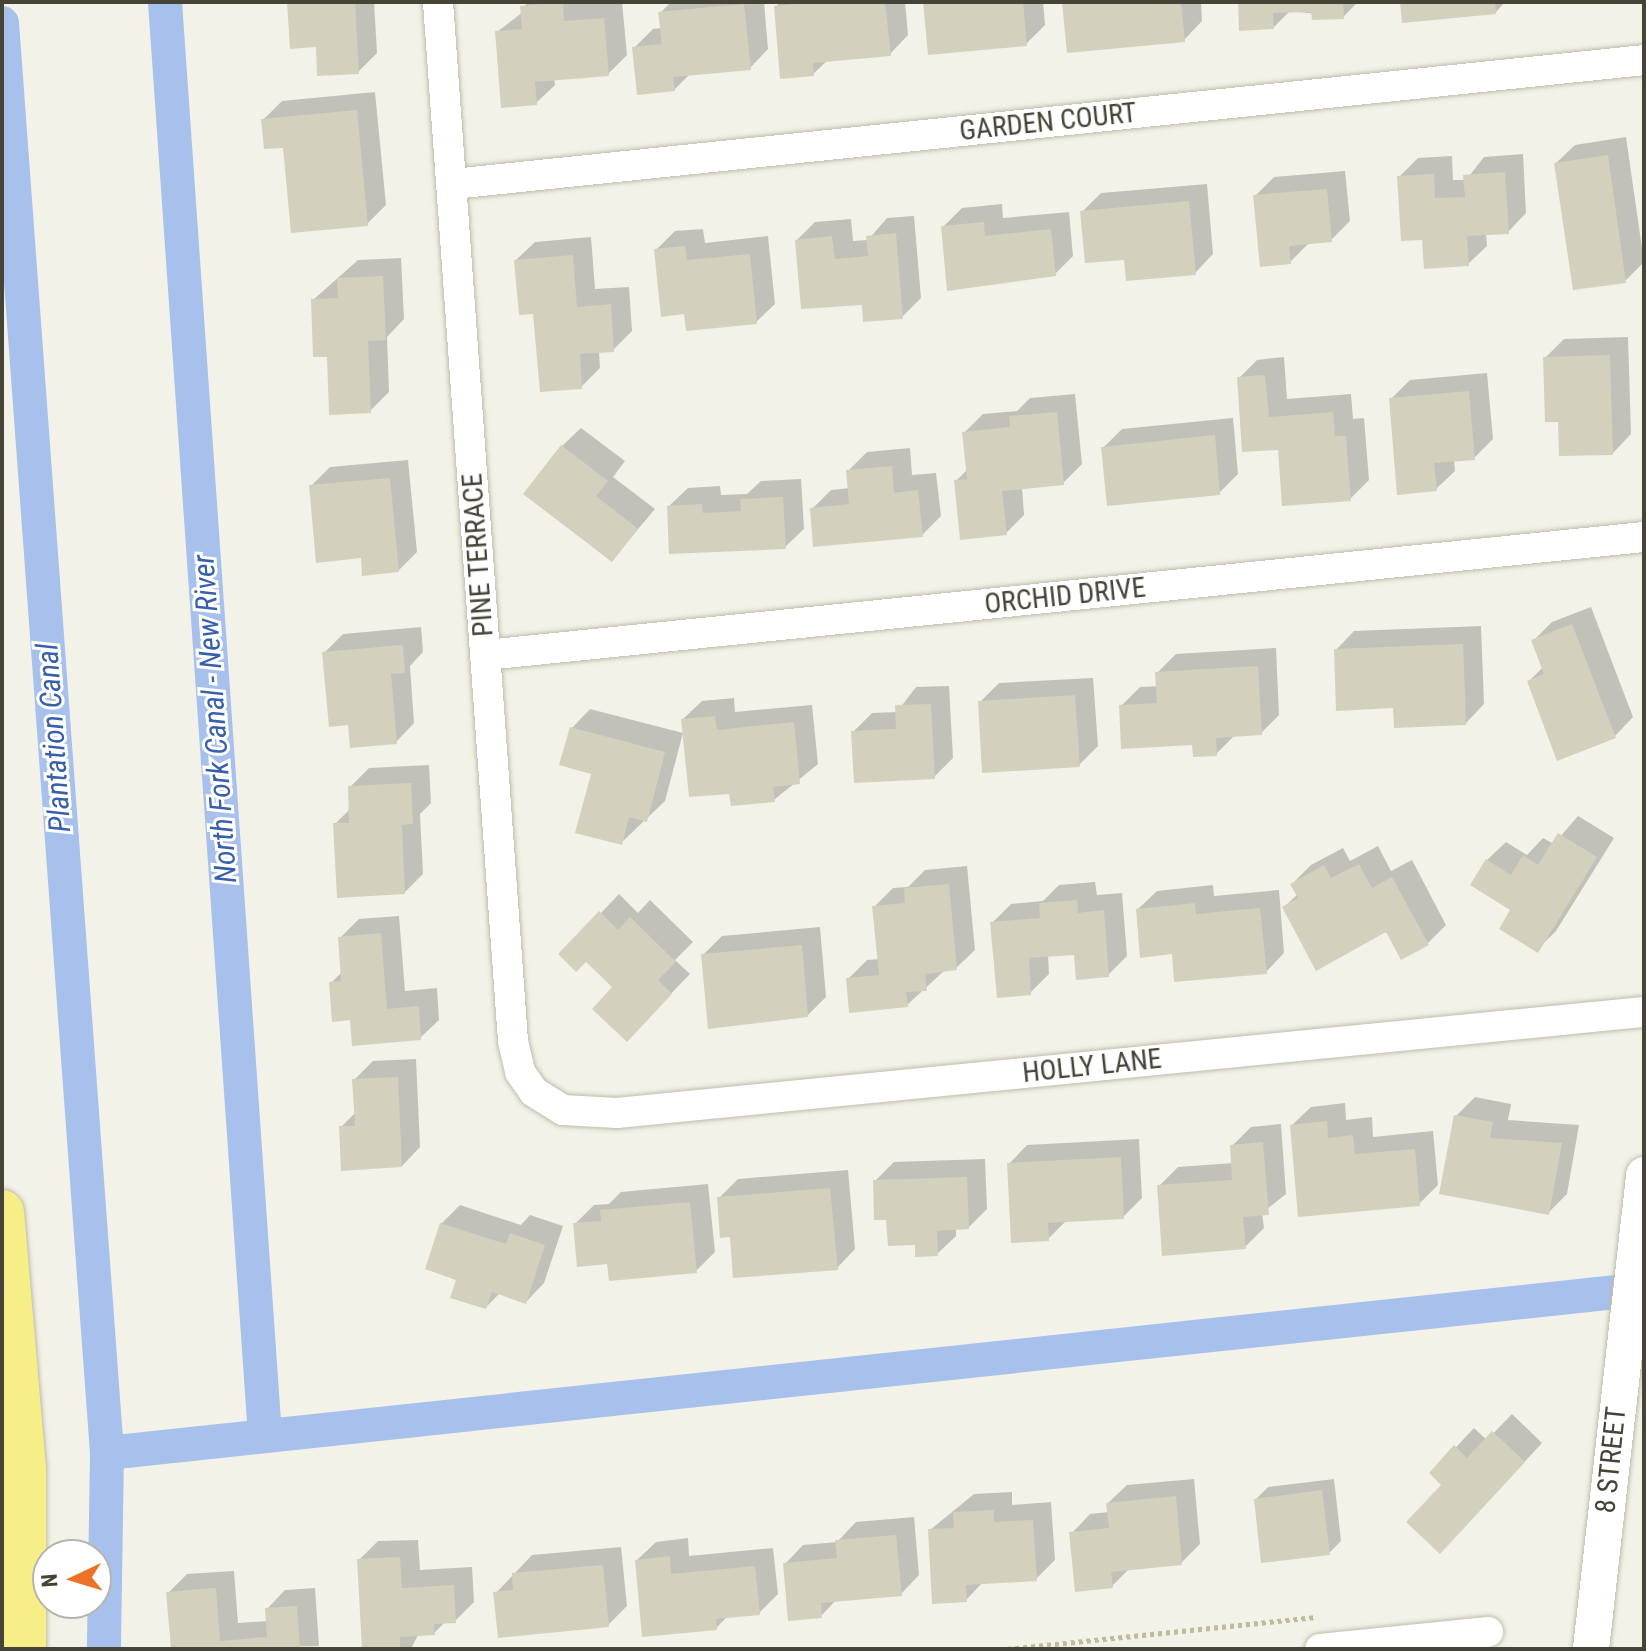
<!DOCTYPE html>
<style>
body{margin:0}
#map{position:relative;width:1646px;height:1651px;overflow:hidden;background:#f3f2e8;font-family:"Roboto Condensed",sans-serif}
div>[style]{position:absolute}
.shadow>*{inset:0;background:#0003}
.canal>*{height:34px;margin:-17px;padding:0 17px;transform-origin:17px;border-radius:17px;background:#a8c0ec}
.building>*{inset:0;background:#d4d0be}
.path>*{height:5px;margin-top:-2.5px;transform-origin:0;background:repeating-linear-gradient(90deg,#bfbb9d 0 4px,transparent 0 8px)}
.roads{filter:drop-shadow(0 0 2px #bebcab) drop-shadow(0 0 2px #bebcab)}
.minor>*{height:30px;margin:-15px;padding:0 15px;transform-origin:15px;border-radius:15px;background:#fff}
.tertiary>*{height:36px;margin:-18px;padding:0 18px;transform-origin:18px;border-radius:18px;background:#fff}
.trunk>*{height:44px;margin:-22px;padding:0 22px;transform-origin:22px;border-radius:22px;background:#f6ee86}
span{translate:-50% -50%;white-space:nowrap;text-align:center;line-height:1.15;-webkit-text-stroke:6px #fff;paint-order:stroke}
.street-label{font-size:28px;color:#464337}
.water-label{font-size:30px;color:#375fab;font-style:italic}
.frame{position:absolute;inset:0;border:4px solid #464337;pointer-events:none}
.north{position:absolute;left:32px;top:1539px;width:80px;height:80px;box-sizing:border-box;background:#fff;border:2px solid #b5b4af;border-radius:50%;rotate:266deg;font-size:22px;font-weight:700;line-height:32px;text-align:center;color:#464337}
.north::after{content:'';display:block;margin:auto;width:28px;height:36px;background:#ec7225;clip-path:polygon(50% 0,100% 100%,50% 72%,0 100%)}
</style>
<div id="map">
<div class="shadow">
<div style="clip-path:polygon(289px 2px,374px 2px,377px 53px,358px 72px,318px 45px)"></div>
<div style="clip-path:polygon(527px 2px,622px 2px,627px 55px,608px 74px,554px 78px,555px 85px,536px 103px,497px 32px,523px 12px)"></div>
<div style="clip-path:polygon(671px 2px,764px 2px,768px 49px,750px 68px,690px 74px,674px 90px,634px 48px,653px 29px,662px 28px,660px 13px)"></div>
<div style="clip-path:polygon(780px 2px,905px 2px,908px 35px,890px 54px,828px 60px,813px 74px,776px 7px)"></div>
<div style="clip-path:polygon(925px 2px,1043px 2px,1045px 25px,1026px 44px)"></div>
<div style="clip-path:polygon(1064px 2px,1201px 2px,1202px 21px,1184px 40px)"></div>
<div style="clip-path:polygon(1240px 2px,1358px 2px,1343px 17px,1290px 11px,1274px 27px)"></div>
<div style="clip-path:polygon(1402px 2px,1505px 2px,1496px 12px)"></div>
<div style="clip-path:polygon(375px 92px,386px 205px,367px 224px,263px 120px,282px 101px)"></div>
<div style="clip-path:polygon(1626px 137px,1644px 262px,1625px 281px,1556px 163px,1575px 145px)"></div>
<div style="clip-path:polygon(1523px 154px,1526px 213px,1508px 232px,1486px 233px,1487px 246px,1468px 264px,1424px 237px,1399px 177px,1418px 158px,1452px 156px,1453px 180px,1466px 180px,1484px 157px)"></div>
<div style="clip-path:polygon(1345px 171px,1350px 221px,1331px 240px,1309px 243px,1290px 262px,1255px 196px,1274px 177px)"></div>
<div style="clip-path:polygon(1207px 184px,1213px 254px,1195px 273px,1082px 212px,1101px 193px)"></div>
<div style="clip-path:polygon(1002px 204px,1003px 218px,1069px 212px,1073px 256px,1055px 274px,943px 227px,962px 208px)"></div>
<div style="clip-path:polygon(914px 216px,921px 298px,902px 317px,863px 302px,797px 240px,815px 222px,851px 219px,853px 241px,868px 240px,887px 218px)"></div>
<div style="clip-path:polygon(703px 229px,705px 243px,768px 236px,775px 304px,756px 322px,686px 312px,656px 250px,675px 231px)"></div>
<div style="clip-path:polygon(591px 237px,595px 289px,629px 287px,632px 331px,613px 350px,599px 351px,600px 368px,581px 387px,535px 312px,516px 260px,535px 242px)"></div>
<div style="clip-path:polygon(401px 258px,404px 319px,387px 337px,389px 392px,370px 411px,313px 300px,358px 260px)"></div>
<div style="clip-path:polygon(1628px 337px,1631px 434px,1613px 453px,1545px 358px,1564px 339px)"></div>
<div style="clip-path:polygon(1284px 357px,1287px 399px,1351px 394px,1353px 419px,1364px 418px,1369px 480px,1350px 499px,1279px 448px,1239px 378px,1257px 360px)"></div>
<div style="clip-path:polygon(1487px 373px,1493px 439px,1474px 458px,1454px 460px,1455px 471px,1436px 489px,1391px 399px,1410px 380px)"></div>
<div style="clip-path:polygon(1075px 394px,1082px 464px,1063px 483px,1022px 487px,1024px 515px,1006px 533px,956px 481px,968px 469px,964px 433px,983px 414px,1017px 411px,1030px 398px)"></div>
<div style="clip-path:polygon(1233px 418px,1238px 474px,1219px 493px,1103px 448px,1122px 429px)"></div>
<div style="clip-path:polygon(581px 428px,625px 461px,613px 477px,655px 509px,612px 560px,562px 446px)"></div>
<div style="clip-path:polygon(910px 448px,912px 475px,936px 473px,941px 516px,922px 535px,812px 509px,831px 490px,850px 488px,848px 471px,867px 452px)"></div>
<div style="clip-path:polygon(408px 460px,417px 552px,398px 571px,363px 556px,311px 486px,330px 467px)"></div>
<div style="clip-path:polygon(801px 479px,804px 529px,785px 547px,669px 506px,688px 488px,720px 486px,721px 495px,747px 494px,761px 481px)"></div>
<div style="clip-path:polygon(1591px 607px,1633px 717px,1615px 736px,1529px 681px,1543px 667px,1533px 641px,1552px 622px)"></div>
<div style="clip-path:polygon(1481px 626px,1484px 704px,1466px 723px,1336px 650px,1354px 631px)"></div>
<div style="clip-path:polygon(421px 627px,423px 652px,410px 666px,414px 723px,396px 742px,350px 723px,324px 653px,343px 634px)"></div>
<div style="clip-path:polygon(1276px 648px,1279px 715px,1261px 733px,1235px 735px,1216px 754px,1121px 706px,1140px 687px,1158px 686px,1157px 673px,1176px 654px)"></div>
<div style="clip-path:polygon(1093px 678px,1098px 746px,1079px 765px,980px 702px,999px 683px)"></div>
<div style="clip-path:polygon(949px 686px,953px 758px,934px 777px,853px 732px,872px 713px,897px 712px,916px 687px)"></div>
<div style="clip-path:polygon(734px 698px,735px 712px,812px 705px,818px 764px,774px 800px,731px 791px,683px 719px,702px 701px)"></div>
<div style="clip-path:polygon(590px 709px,683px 733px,665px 801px,621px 843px,572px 728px)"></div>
<div style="clip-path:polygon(429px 765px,431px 803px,420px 814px,423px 874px,404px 893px,335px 824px,351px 808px,350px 787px,369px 768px)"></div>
<div style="clip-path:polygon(1578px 816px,1614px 838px,1556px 931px,1537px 950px,1487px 860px,1506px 842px,1527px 855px,1543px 838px,1554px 844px)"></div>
<div style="clip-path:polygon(1378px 846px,1391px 871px,1412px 860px,1446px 925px,1428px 943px,1284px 907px,1298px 894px,1292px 884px,1311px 865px,1343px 848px,1350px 861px)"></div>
<div style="clip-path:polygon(967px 866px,975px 950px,956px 968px,945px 970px,907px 1005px,848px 979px,867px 960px,880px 959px,874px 907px,893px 888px,908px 887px,925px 870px)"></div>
<div style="clip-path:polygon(1095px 882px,1097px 895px,1122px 893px,1127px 956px,1108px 975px,1076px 952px,1048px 955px,1049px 974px,1030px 993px,992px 923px,1011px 904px,1043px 901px,1059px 885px)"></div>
<div style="clip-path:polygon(1213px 885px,1214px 896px,1279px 890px,1284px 953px,1266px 972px,1174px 952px,1138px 909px,1157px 891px)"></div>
<div style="clip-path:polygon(619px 894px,638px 913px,650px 900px,693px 942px,675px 960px,690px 974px,627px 1039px,615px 987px,586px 959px,601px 913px)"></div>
<div style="clip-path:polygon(399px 916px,405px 991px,437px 988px,439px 1020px,420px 1038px,352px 1018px,331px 983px,343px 971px,340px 938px,359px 919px)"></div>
<div style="clip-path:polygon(820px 927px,826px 997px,807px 1016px,703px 955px,722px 936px)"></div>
<div style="clip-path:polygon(416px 1059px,420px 1147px,402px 1166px,341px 1127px,356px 1112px,354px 1080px,373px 1061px)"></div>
<div style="clip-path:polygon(1475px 1097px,1511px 1104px,1508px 1120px,1579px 1125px,1567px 1194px,1549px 1212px,1456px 1116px)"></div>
<div style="clip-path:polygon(1345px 1103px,1346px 1120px,1372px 1117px,1373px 1137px,1433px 1131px,1438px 1185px,1419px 1204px,1292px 1125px,1311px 1107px)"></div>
<div style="clip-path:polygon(1281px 1124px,1286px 1194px,1262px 1213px,1264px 1228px,1245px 1247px,1159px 1186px,1178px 1167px,1233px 1163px,1232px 1146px,1251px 1127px)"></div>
<div style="clip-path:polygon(1139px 1139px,1142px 1198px,1123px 1217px,1067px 1220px,1048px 1239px,1009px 1164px,1027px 1145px)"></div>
<div style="clip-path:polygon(985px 1159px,987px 1209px,968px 1228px,956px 1228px,956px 1236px,937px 1254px,916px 1243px,875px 1181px,894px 1162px)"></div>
<div style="clip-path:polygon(848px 1170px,855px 1249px,837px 1268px,732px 1235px,719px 1198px,738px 1179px)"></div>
<div style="clip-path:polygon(708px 1184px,715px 1252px,696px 1271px,609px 1262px,575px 1224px,594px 1205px,609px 1204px,621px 1192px)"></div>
<div style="clip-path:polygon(460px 1205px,521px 1225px,530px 1215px,563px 1226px,544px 1283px,526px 1302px,500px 1293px,486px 1307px,459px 1278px,441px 1224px)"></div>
<div style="clip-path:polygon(1512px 1414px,1542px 1443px,1459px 1533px,1444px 1484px,1432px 1473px,1474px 1428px,1487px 1440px)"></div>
<div style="clip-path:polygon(1194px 1479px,1200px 1544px,1181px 1563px,1130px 1568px,1112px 1586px,1072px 1533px,1090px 1514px,1109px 1512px,1108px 1503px,1127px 1485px)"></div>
<div style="clip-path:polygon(1334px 1479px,1341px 1541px,1329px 1553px,1256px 1499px,1268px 1487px)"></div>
<div style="clip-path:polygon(1012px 1492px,1012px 1505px,1051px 1502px,1055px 1560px,1036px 1579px,983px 1582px,966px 1600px,930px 1530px,974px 1494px)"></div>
<div style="clip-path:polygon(914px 1517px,919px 1575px,901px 1594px,837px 1599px,821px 1616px,785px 1564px,803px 1545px,837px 1542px,856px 1522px)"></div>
<div style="clip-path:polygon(688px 1538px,689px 1556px,773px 1548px,778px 1594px,759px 1613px,728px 1616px,716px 1628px,637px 1560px,656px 1542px)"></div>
<div style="clip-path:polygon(418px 1540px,420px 1570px,472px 1567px,474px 1602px,455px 1621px,445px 1622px,434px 1633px,419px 1633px,411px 1649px,364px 1649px,359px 1560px,378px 1541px)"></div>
<div style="clip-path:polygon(621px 1547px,627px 1606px,608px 1625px,496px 1593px,532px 1555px)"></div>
<div style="clip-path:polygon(234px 1571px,238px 1623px,268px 1621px,267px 1609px,285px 1590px,315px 1588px,319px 1646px,173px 1649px,168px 1593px,187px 1574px)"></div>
</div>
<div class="canal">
<div style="left:165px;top:2px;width:1437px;rotate:86.01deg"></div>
<div style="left:2px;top:23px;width:1434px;rotate:85.8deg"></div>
<div style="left:107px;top:1453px;width:196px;rotate:90.9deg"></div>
<div style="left:107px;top:1453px;width:1546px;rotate:-6.09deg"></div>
</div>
<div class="building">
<div style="clip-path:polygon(287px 2px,355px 2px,359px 74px,317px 76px,316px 47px,290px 49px)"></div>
<div style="clip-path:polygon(563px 2px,564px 21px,604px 18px,609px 76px,535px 82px,537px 105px,501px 108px,495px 31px,522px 29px,520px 6px)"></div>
<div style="clip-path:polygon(814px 2px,885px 2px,891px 56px,813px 63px,814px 76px,780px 79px,774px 6px)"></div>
<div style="clip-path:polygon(923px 2px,1023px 2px,1027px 46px,928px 55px)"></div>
<div style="clip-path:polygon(1062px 2px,1181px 2px,1185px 42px,1067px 53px)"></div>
<div style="clip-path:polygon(1238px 2px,1343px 2px,1344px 19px,1312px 20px,1311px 12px,1273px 13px,1274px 29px,1239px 31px)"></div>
<div style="clip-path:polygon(1400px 2px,1495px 2px,1496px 14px,1402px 23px)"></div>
<div style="clip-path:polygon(744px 4px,751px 70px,673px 77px,675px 91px,637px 95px,632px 47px,662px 44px,658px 12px)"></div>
<div style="clip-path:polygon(357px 110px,368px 226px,291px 233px,283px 148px,264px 149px,261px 119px)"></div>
<div style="clip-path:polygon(1608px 155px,1626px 283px,1573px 290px,1554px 163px)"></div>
<div style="clip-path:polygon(1505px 172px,1509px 234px,1467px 236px,1469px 266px,1424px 269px,1422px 240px,1401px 241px,1397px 176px,1434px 174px,1435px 198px,1465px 197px,1463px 175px)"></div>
<div style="clip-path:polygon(1327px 189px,1332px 242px,1289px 246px,1291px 264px,1260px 267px,1253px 195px)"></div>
<div style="clip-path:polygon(1189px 201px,1196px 275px,1126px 281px,1124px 260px,1085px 263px,1080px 211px)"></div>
<div style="clip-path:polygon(984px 222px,985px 236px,1051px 229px,1056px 276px,947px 291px,941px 226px)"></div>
<div style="clip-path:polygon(896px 233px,903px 319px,863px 322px,862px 305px,801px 309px,795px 240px,832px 236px,835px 259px,868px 256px,866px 236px)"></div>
<div style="clip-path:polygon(685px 246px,687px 260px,750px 254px,757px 324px,686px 331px,684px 314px,661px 317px,654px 249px)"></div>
<div style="clip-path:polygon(573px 255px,577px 307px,611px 304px,614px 352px,580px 354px,582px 389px,540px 392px,533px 314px,519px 315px,514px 260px)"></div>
<div style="clip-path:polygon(383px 276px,386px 340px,368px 341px,371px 413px,329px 415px,327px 357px,313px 357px,311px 299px,338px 298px,337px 278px)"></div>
<div style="clip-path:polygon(1610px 355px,1613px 455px,1559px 456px,1558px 422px,1545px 422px,1543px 357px)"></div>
<div style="clip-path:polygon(1265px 375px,1269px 417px,1333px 412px,1335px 436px,1346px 436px,1351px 501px,1282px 506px,1278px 450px,1242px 452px,1237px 377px)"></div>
<div style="clip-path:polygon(1469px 391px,1475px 460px,1434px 463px,1437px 491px,1397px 495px,1389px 398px)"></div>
<div style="clip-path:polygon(1057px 412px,1064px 485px,1002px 491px,1007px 535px,960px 540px,954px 480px,967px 479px,962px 432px,1010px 427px,1009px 416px)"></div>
<div style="clip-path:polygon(1215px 435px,1220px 495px,1107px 506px,1101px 447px)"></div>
<div style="clip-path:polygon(561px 445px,608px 481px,596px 496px,638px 529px,612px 562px,523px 494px)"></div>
<div style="clip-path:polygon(892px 466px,894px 493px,918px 490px,923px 537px,813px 547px,810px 508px,849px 504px,846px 470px)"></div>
<div style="clip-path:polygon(390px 478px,399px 572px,362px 576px,361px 558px,316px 563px,309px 485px)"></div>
<div style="clip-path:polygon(783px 497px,786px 549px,669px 554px,667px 506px,702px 504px,703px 513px,741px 511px,740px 499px)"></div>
<div style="clip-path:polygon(1572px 624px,1616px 738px,1557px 761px,1527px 681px,1544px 674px,1531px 640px)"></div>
<div style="clip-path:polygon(1463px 644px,1466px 725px,1394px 728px,1393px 708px,1336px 711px,1334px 649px)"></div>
<div style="clip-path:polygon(403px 645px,405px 673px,391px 674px,397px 744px,350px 748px,348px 725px,329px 727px,322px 652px)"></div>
<div style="clip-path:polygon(1258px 666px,1262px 735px,1216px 738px,1217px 756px,1193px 757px,1192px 745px,1121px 749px,1119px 705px,1157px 703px,1155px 672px)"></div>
<div style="clip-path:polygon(1075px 695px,1080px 767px,982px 773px,978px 701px)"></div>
<div style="clip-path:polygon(931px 704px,935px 779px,854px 783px,851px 731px,896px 729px,895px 705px)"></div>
<div style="clip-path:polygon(715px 716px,717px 730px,794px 722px,800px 784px,773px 787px,775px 802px,731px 806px,729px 794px,689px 797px,681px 719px)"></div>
<div style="clip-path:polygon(570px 727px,665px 752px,647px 822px,629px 817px,622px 845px,575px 833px,591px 774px,559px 765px)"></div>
<div style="clip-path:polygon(411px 783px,413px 824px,402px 825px,405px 894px,337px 898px,333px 823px,349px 823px,348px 786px)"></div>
<div style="clip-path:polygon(1558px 833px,1597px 857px,1538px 953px,1499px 929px,1510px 910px,1470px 885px,1486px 859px,1511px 875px,1523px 855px,1538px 865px)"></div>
<div style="clip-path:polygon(1359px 864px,1372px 888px,1392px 877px,1429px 945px,1401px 960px,1386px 932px,1316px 971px,1282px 907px,1298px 898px,1290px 884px,1324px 865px,1331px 878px)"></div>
<div style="clip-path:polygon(949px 884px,957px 970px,925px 974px,927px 991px,906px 992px,908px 1007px,849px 1013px,846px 978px,879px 975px,872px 906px,905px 903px,904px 888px)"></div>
<div style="clip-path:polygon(1077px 900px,1078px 913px,1104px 910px,1109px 977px,1076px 980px,1074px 955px,1029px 958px,1031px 995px,997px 998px,990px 922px,1040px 918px,1039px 903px)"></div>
<div style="clip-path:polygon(1195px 903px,1196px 914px,1260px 908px,1267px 974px,1174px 982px,1172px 954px,1140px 958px,1136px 909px)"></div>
<div style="clip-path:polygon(599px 911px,618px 930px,630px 917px,676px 962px,658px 980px,672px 994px,627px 1042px,592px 1009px,612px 987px,586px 962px,576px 972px,558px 954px)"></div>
<div style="clip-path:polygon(381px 933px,387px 1009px,419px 1006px,421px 1040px,352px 1046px,350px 1020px,332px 1022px,329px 982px,341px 981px,338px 937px)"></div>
<div style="clip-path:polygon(802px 945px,808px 1017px,708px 1029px,701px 954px)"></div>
<div style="clip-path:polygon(398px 1077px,402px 1167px,341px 1171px,339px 1126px,355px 1126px,352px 1079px)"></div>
<div style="clip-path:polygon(1454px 1115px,1493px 1122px,1490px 1138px,1562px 1143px,1549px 1215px,1439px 1194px)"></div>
<div style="clip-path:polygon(1327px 1121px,1328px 1138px,1353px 1135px,1355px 1154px,1415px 1149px,1420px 1206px,1298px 1217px,1290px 1125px)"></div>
<div style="clip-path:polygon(1263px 1142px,1269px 1215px,1243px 1217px,1246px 1249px,1162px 1256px,1157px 1185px,1232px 1180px,1230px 1145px)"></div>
<div style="clip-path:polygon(1121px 1157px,1124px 1219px,1048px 1223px,1049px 1241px,1011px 1243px,1007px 1163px)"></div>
<div style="clip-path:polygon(967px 1177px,969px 1229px,937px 1231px,938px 1256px,915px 1257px,915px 1245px,888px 1246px,886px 1220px,874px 1220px,873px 1180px)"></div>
<div style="clip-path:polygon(830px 1188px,838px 1270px,733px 1278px,730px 1237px,720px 1238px,717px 1197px)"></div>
<div style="clip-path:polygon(690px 1202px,697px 1273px,609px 1281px,607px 1264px,577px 1267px,573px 1223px,601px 1221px,600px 1210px)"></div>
<div style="clip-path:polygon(440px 1223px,506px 1244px,510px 1233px,545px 1245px,526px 1304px,492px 1292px,486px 1309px,450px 1298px,456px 1280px,425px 1269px)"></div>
<div style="clip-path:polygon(1492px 1431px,1525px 1462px,1440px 1554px,1406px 1522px,1441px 1485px,1429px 1473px,1454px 1445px,1467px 1458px)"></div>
<div style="clip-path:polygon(1322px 1490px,1330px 1555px,1261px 1563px,1254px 1499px)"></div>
<div style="clip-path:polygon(1176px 1496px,1182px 1565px,1111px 1572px,1113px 1588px,1075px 1592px,1069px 1532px,1109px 1528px,1106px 1503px)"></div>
<div style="clip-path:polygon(994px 1510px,994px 1522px,1033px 1520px,1037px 1581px,966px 1585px,967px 1602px,932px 1604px,928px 1529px,954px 1528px,953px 1512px)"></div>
<div style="clip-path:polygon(896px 1535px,902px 1596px,821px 1603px,822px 1618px,788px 1621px,783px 1563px,837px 1558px,835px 1540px)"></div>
<div style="clip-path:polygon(670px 1556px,671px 1574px,755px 1566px,760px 1615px,716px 1619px,717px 1630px,642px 1637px,635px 1560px)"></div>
<div style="clip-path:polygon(400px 1557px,402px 1588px,454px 1585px,456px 1623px,434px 1624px,435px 1635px,400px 1637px,400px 1649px,362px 1649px,357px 1559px)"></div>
<div style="clip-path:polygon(603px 1565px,609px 1627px,498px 1638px,493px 1592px,513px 1590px,512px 1573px)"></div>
<div style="clip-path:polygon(216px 1588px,220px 1641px,267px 1637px,265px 1608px,297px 1606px,300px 1649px,171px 1649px,166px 1592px)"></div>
</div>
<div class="path">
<div style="left:1007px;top:1649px;width:311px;rotate:-5.9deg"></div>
</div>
<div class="roads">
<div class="minor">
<div style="left:438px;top:2px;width:1042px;rotate:85.87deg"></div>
<div style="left:513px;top:1041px;width:32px;rotate:77deg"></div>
<div style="left:520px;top:1072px;width:24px;rotate:55deg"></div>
<div style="left:534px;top:1092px;width:34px;rotate:32deg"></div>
<div style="left:563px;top:1110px;width:54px;rotate:3.2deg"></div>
<div style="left:617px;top:1113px;width:1032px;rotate:-5.62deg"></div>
<div style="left:453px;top:184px;width:1197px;rotate:-5.94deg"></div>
<div style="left:486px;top:655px;width:1164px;rotate:-5.82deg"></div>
<div style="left:1320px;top:1649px;width:169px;rotate:-5.8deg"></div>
</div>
<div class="tertiary">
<div style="left:1591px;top:1649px;width:477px;rotate:-83.6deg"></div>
</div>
<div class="trunk">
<div style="left:2px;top:1212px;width:260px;rotate:85.1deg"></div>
<div style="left:24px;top:1471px;width:178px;rotate:90deg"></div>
</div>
</div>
<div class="street-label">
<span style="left:1048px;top:122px;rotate:-6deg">GARDEN COURT</span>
<span style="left:478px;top:555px;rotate:-94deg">PINE TERRACE</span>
<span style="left:1065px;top:596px;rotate:-6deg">ORCHID DRIVE</span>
<span style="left:1092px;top:1066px;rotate:-6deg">HOLLY LANE</span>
<span style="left:1611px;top:1460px;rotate:-84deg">8 STREET</span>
</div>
<div class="water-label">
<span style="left:215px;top:719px;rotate:-94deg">North Fork Canal - New River</span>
<span style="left:54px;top:738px;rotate:-94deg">Plantation Canal</span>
</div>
<div class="frame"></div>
<div class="north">N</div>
</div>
